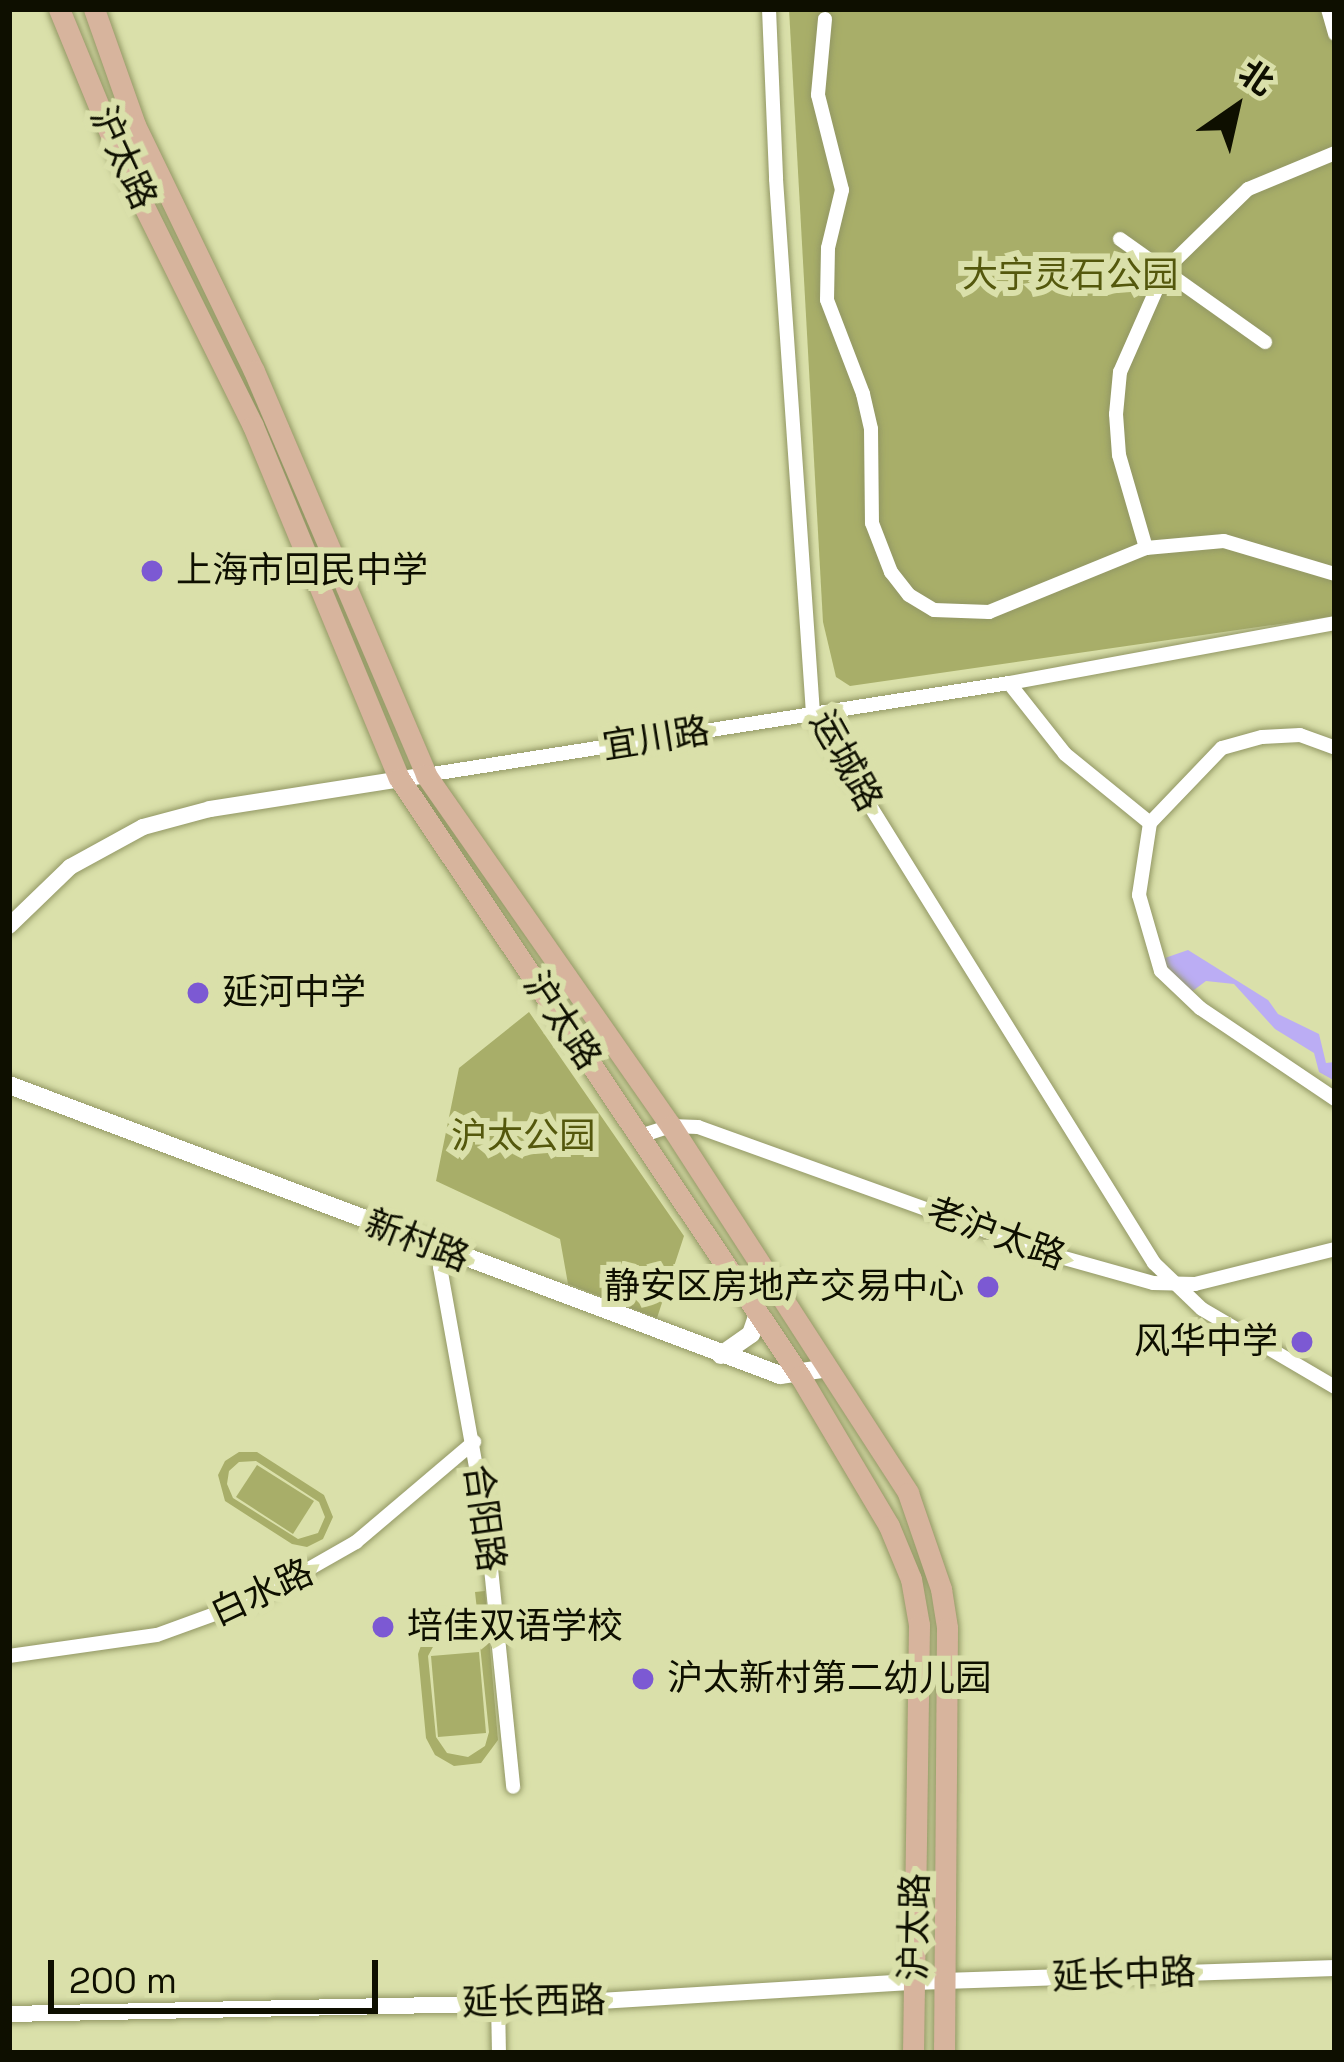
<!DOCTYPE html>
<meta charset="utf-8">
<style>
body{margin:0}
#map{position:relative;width:1344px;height:2062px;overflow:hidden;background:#dae0aa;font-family:"Space Grotesk","Noto Sans SC",sans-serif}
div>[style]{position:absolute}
.green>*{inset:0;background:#a8ae69}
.water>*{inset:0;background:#bbadf4}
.roads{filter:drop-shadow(0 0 3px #929764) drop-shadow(0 0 3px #929764)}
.minor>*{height:14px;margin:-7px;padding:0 7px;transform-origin:7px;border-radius:7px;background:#fff}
.tertiary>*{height:16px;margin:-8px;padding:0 8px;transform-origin:8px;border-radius:8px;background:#fff}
.secondary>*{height:18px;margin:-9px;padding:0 9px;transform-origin:9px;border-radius:9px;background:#fff}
.primary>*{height:21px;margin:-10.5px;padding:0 10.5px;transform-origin:10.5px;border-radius:10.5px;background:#d7b49d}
.dots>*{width:33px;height:33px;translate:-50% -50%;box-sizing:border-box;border:6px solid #dae0aa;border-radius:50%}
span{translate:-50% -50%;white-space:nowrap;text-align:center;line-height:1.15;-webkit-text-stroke:12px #dae0aa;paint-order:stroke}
.street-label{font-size:36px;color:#0e0f00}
.park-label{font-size:36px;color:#54580d}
.poi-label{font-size:36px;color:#0e0f00}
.left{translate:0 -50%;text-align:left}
.right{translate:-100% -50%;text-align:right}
.frame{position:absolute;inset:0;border:12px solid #0e0f00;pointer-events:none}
.north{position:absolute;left:1176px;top:48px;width:120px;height:120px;-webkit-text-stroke:9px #dae0aa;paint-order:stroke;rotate:34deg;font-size:33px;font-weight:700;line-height:48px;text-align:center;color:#0e0f00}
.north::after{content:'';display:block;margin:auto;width:42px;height:54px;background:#0e0f00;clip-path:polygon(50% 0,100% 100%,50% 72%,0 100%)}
.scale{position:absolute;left:48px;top:1960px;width:330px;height:54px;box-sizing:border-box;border:6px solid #0e0f00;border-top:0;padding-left:15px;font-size:36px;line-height:42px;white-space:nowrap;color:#0e0f00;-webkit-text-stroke:9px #dae0aa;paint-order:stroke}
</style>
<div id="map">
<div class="green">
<div style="clip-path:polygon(789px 9px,1335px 9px,1335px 616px,850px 686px,836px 677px,823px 622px)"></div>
<div style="clip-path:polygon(529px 1012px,684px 1236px,657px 1318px,568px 1284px,560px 1239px,436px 1181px,459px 1068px)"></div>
<div style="clip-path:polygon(evenodd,239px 1452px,257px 1452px,324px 1495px,333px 1517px,323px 1539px,307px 1547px,292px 1544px,225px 1501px,218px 1475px,225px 1461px,239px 1452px,256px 1461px,319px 1502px,325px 1517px,318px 1533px,298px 1539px,233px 1498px,227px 1484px,229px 1471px,239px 1462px,256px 1461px)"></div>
<div style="clip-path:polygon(257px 1465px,314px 1501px,293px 1534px,236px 1497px)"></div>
<div style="clip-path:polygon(evenodd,485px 1591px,498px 1740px,481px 1763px,454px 1766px,435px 1755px,426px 1738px,418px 1654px,424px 1637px,443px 1622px,463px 1621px,479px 1628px,475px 1592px,485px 1591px,459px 1629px,480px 1645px,489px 1732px,485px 1746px,468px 1757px,447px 1753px,436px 1737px,428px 1656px,440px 1634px,459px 1629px)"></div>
<div style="clip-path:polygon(479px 1652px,486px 1733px,438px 1737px,431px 1656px)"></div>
</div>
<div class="water">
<div style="clip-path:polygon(1188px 950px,1268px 1000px,1278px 1014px,1319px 1034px,1326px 1063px,1335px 1062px,1335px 1081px,1319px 1072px,1314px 1053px,1275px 1029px,1234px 984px,1206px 981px,1190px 993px,1175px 979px,1162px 959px)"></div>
</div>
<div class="roads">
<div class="minor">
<div style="left:769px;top:9px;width:170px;rotate:87.6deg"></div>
<div style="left:776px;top:179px;width:536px;rotate:86.04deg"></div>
<div style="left:813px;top:714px;width:646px;rotate:58.15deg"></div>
<div style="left:1154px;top:1263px;width:66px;rotate:43.8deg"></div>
<div style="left:1202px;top:1309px;width:154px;rotate:30.4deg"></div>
<div style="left:1328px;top:9px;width:26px;rotate:74deg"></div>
<div style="left:825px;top:19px;width:76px;rotate:95.3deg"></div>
<div style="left:818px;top:95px;width:98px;rotate:75.8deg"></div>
<div style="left:842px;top:190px;width:60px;rotate:103.6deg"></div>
<div style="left:828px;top:248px;width:52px;rotate:91.1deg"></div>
<div style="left:827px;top:300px;width:101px;rotate:69deg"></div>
<div style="left:863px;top:394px;width:36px;rotate:77deg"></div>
<div style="left:871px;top:429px;width:94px;rotate:89.4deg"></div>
<div style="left:872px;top:523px;width:53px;rotate:68.8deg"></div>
<div style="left:891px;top:572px;width:29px;rotate:52deg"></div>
<div style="left:909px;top:595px;width:29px;rotate:31deg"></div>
<div style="left:934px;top:610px;width:55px;rotate:2.1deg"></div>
<div style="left:989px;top:612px;width:170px;rotate:-22.2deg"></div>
<div style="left:1335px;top:153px;width:94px;rotate:157.5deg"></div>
<div style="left:1248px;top:189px;width:116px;rotate:135.7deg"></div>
<div style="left:1165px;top:270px;width:111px;rotate:113.8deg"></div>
<div style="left:1120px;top:372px;width:42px;rotate:95.4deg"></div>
<div style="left:1116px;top:414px;width:41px;rotate:85.8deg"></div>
<div style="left:1119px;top:455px;width:97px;rotate:73.8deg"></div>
<div style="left:1146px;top:548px;width:78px;rotate:-5.1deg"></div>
<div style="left:1224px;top:541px;width:116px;rotate:16.6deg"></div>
<div style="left:1120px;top:239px;width:178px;rotate:35.4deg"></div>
<div style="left:1009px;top:683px;width:90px;rotate:51.7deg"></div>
<div style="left:1065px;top:754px;width:109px;rotate:39.1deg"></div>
<div style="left:1150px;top:823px;width:73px;rotate:98.7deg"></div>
<div style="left:1139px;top:895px;width:79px;rotate:73.9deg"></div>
<div style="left:1161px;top:971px;width:54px;rotate:43.5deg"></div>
<div style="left:1200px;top:1008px;width:163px;rotate:34deg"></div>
<div style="left:426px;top:775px;width:590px;rotate:-8.97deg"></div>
<div style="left:1009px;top:683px;width:331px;rotate:-10.4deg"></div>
<div style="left:1150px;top:823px;width:104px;rotate:-46.2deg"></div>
<div style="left:1222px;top:748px;width:41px;rotate:-15.4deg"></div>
<div style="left:1262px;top:737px;width:38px;rotate:-3deg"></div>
<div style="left:1300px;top:735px;width:37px;rotate:20deg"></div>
<div style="left:640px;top:1136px;width:33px;rotate:-18deg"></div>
<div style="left:671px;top:1126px;width:27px;rotate:2deg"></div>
<div style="left:698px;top:1127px;width:381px;rotate:19.8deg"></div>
<div style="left:1057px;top:1256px;width:100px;rotate:15.7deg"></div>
<div style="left:1153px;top:1283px;width:42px;rotate:1.4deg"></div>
<div style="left:1195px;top:1284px;width:144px;rotate:-14deg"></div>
<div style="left:445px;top:1252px;width:16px;rotate:108deg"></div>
<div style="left:440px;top:1267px;width:266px;rotate:79.8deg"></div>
<div style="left:487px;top:1529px;width:259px;rotate:84.2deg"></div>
<div style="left:9px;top:1656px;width:149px;rotate:-8.1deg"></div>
<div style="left:157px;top:1635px;width:105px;rotate:-20deg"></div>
<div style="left:256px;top:1599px;width:115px;rotate:-29.7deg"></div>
<div style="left:356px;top:1542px;width:155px;rotate:-40.3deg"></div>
<div style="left:498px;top:2002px;width:51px;rotate:88.9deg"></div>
</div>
<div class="tertiary">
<div style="left:9px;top:926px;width:85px;rotate:-44deg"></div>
<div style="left:70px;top:867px;width:83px;rotate:-28.7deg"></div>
<div style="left:143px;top:827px;width:69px;rotate:-15deg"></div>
<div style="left:210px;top:809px;width:219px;rotate:-8.9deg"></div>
<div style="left:9px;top:2014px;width:574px;rotate:-1.2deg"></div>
<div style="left:583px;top:2002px;width:332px;rotate:-3.5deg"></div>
<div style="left:914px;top:1982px;width:421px;rotate:-1.9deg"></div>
</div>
<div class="secondary">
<div style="left:9px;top:1085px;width:824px;rotate:20.61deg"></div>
<div style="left:780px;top:1375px;width:49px;rotate:-8.1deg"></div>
<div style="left:721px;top:1355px;width:37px;rotate:-35deg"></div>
<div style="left:751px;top:1334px;width:21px;rotate:-71deg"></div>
</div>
<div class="primary">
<div style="left:59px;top:9px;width:163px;rotate:67.7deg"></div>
<div style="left:121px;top:160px;width:297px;rotate:63.6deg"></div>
<div style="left:253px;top:426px;width:381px;rotate:67.5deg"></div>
<div style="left:399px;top:778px;width:720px;rotate:56.16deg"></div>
<div style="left:800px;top:1376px;width:174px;rotate:59.3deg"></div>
<div style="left:889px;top:1526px;width:57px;rotate:67.5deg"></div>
<div style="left:911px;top:1579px;width:47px;rotate:80.1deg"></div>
<div style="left:919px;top:1625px;width:428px;rotate:90.8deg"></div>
<div style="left:94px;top:9px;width:123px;rotate:70.5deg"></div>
<div style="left:135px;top:125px;width:273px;rotate:64.2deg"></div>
<div style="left:254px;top:371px;width:439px;rotate:66.9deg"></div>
<div style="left:426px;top:775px;width:428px;rotate:55.1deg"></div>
<div style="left:671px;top:1126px;width:437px;rotate:57.1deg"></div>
<div style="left:908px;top:1493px;width:102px;rotate:71deg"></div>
<div style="left:941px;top:1589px;width:39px;rotate:81deg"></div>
<div style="left:947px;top:1628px;width:425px;rotate:90.4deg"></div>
</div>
</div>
<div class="dots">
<div style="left:152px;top:571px;background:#7c59d3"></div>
<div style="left:198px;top:993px;background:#7c59d3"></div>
<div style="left:988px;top:1287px;background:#7c59d3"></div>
<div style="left:1302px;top:1342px;background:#7c59d3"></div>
<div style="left:383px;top:1627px;background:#7c59d3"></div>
<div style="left:643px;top:1679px;background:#7c59d3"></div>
</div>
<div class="street-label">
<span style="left:123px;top:158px;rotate:65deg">沪太路</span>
<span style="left:656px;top:739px;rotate:-9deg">宜川路</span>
<span style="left:846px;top:761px;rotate:61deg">运城路</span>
<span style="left:562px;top:1021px;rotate:56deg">沪太路</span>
<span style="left:996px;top:1234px;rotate:20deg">老沪太路</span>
<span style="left:417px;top:1241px;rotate:21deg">新村路</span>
<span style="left:484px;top:1518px;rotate:82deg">合阳路</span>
<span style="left:262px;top:1593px;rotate:-25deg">白水路</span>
<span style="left:915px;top:1927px;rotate:-89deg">沪太路</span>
<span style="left:1124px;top:1975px;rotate:-2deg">延长中路</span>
<span style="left:534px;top:2002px;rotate:-1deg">延长西路</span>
</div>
<div class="park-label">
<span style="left:1070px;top:276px">大宁灵石公园</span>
<span style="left:523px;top:1137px">沪太公园</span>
</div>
<div class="poi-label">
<span class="left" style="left:176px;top:571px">上海市回民中学</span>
<span class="left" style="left:222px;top:993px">延河中学</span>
<span class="right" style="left:964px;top:1287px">静安区房地产交易中心</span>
<span class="right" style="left:1278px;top:1342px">风华中学</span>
<span class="left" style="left:407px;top:1627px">培佳双语学校</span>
<span class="left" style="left:667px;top:1679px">沪太新村第二幼儿园</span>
</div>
<div class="frame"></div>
<div class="north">北</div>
<div class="scale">200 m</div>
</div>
